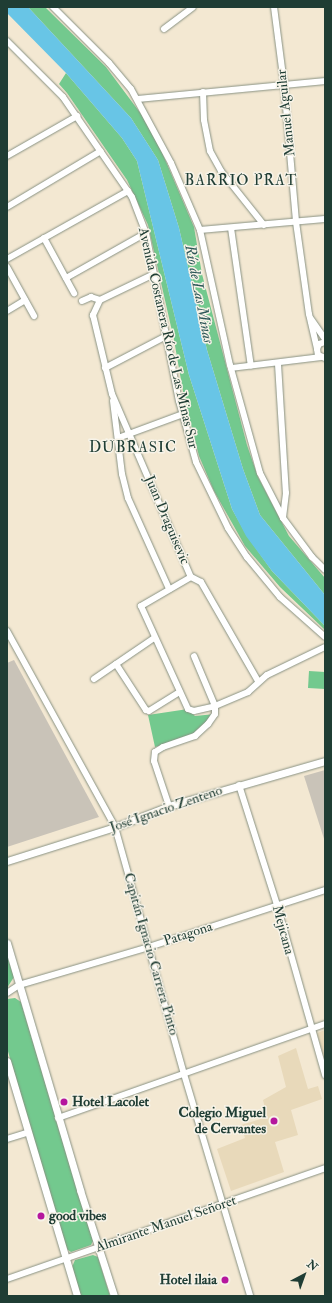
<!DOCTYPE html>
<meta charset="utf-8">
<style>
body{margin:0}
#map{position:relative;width:332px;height:1303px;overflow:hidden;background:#f3e8d2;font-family:"IM FELL Double Pica",serif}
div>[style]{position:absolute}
.built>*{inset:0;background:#e8d9ba}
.industrial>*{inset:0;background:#c9c3b8}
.green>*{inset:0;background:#73c98e}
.water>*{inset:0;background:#68c5e6}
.roads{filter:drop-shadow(0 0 1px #899283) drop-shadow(0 0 1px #899283)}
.minor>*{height:6px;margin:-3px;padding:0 3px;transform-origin:3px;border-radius:3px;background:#fff}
.tertiary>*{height:7px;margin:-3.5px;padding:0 3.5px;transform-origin:3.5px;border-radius:3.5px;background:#fff}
.dots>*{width:11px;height:11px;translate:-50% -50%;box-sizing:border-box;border:2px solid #f7f3e8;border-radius:50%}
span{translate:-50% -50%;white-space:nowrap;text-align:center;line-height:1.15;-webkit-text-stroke:3px #f7f3e8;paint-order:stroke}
.street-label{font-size:14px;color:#1f3d34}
.poi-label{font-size:14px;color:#1f3d34;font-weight:700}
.left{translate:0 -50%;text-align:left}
.right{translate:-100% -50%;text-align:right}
.neighbourhood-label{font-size:15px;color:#1f3d34;letter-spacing:1px}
.water-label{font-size:15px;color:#2e5858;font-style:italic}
.frame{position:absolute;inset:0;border:8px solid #1f3d34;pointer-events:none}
.north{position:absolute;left:284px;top:1255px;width:40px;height:40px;-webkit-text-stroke:3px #f7f3e8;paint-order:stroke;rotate:41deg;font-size:11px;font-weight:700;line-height:16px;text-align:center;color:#1f3d34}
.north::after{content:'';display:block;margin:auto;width:14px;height:18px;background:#1f3d34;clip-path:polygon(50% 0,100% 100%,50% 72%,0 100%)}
</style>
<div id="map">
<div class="built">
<div style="clip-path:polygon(325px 1030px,325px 1064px,317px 1033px)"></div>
<div style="clip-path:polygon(296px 1048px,308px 1089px,318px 1086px,322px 1099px,291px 1110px,298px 1135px,275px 1142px,284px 1172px,231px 1191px,217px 1149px,245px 1138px,241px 1125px,267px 1117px,263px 1100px,286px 1087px,278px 1056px)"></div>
</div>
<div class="industrial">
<div style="clip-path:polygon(14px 660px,99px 817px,7px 847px,7px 663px)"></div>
<div style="clip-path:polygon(325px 770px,325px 842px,304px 776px)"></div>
</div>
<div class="green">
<div style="clip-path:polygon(28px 7px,45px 7px,106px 67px,141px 114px,161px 150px,194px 227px,202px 274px,247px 445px,258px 477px,289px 536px,325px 578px,325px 595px,260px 515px,243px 469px,207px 350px,179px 228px,158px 160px,131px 118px)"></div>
<div style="clip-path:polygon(66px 73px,122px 138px,137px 161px,189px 375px,232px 509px,247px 536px,272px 571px,325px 626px,325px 630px,280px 587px,245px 546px,214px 491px,199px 456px,184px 397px,174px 340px,148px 225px,127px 180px,67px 93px,59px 84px)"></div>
<div style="clip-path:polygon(309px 671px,325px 672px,325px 689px,308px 688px)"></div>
<div style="clip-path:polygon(188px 709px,195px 716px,215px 714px,195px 736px,155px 747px,148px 715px)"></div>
<div style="clip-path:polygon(7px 951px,14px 977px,7px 988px)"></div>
<div style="clip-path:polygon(15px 998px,21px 1002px,93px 1241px,91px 1245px,71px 1252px,65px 1248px,7px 1048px,7px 999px)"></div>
<div style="clip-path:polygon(93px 1255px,98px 1257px,110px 1296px,81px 1296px,72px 1267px,75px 1260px)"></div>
</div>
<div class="water">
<div style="clip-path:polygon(7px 7px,28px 7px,131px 118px,158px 160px,179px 228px,207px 350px,243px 469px,260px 515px,325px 595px,325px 626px,272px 571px,246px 536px,232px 509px,189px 375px,137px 161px,122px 138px,66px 73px,7px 13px)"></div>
</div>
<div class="roads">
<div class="minor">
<div style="left:53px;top:7px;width:79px;rotate:45deg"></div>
<div style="left:109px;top:63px;width:34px;rotate:50deg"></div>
<div style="left:131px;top:89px;width:84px;rotate:61.6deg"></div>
<div style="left:171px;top:163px;width:73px;rotate:66.6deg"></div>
<div style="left:200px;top:230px;width:138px;rotate:77.5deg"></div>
<div style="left:230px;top:365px;width:112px;rotate:74.5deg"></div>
<div style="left:260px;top:473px;width:51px;rotate:62.9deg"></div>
<div style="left:283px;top:518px;width:49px;rotate:53.4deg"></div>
<div style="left:312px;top:557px;width:18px;rotate:45deg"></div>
<div style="left:274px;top:7px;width:78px;rotate:82.6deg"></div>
<div style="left:284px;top:84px;width:139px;rotate:85deg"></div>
<div style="left:296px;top:222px;width:93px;rotate:82deg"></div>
<div style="left:309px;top:314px;width:36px;rotate:77deg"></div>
<div style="left:164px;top:29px;width:36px;rotate:-37deg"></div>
<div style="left:7px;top:41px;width:79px;rotate:45deg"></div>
<div style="left:63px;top:97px;width:121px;rotate:55.4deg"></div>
<div style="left:132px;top:197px;width:39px;rotate:69deg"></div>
<div style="left:146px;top:233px;width:171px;rotate:78.9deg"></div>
<div style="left:179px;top:401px;width:63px;rotate:74.4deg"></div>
<div style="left:196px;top:462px;width:73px;rotate:64.1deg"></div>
<div style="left:228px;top:528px;width:35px;rotate:57deg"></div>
<div style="left:247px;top:557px;width:52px;rotate:50.5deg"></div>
<div style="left:280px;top:597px;width:60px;rotate:41.6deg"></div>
<div style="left:203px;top:92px;width:28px;rotate:88deg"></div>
<div style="left:204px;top:120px;width:32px;rotate:79deg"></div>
<div style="left:210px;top:151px;width:23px;rotate:61deg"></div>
<div style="left:221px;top:171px;width:69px;rotate:51.5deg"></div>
<div style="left:138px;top:99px;width:188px;rotate:-5.5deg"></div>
<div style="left:7px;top:156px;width:81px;rotate:-29.7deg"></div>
<div style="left:7px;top:207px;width:109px;rotate:-30.8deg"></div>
<div style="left:231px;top:228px;width:139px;rotate:81.8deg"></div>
<div style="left:200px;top:230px;width:125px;rotate:-5deg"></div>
<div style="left:44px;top:238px;width:63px;rotate:61.4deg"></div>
<div style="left:7px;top:259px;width:139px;rotate:-29.3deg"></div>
<div style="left:7px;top:267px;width:56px;rotate:61.1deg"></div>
<div style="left:66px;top:278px;width:92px;rotate:-29.4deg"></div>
<div style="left:100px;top:300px;width:17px;rotate:115deg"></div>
<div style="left:93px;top:315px;width:81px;rotate:76.5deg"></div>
<div style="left:112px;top:394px;width:199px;rotate:66.7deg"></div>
<div style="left:82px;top:301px;width:10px;rotate:-24deg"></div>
<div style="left:91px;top:297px;width:9px;rotate:18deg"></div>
<div style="left:100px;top:300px;width:60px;rotate:-25.7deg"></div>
<div style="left:7px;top:311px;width:21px;rotate:-31deg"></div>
<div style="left:311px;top:319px;width:24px;rotate:55deg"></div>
<div style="left:325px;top:342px;width:6px;rotate:162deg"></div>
<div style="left:319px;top:344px;width:5px;rotate:112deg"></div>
<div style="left:317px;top:349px;width:6px;rotate:81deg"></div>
<div style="left:318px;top:355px;width:8px;rotate:23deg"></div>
<div style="left:278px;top:364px;width:129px;rotate:86.5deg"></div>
<div style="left:286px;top:493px;width:25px;rotate:97deg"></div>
<div style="left:105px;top:368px;width:71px;rotate:-27.6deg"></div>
<div style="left:231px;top:368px;width:90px;rotate:-7deg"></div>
<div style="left:113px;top:401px;width:74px;rotate:83deg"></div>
<div style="left:122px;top:474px;width:25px;rotate:76deg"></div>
<div style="left:128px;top:498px;width:100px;rotate:65.7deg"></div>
<div style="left:118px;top:438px;width:69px;rotate:-20.3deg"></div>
<div style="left:191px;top:577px;width:58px;rotate:149.9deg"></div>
<div style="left:141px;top:606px;width:113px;rotate:65.5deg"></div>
<div style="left:188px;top:709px;width:6px;rotate:18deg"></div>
<div style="left:194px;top:711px;width:22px;rotate:-13deg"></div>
<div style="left:215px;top:706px;width:36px;rotate:-23deg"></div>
<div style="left:248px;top:692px;width:25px;rotate:-42deg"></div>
<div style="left:267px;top:675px;width:64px;rotate:-25.8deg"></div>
<div style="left:191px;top:577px;width:11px;rotate:27deg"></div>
<div style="left:201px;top:582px;width:114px;rotate:60.1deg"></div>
<div style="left:7px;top:631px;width:224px;rotate:61.1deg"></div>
<div style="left:115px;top:827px;width:256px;rotate:74.4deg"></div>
<div style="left:184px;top:1074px;width:232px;rotate:73.4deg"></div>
<div style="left:116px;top:664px;width:55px;rotate:56.9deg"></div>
<div style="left:146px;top:710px;width:3px;rotate:18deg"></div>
<div style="left:149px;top:711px;width:36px;rotate:-32deg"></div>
<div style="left:94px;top:679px;width:73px;rotate:-34.3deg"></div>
<div style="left:239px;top:785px;width:126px;rotate:72.4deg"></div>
<div style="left:277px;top:905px;width:177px;rotate:74.2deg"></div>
<div style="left:169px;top:806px;width:47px;rotate:-108.4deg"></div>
<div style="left:154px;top:761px;width:9px;rotate:-84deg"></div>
<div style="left:155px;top:752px;width:9px;rotate:-32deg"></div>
<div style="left:163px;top:747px;width:34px;rotate:-19deg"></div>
<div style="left:195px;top:736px;width:18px;rotate:-43deg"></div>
<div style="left:208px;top:724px;width:12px;rotate:-55deg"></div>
<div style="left:215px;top:714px;width:8px;rotate:-90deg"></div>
<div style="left:215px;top:706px;width:54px;rotate:-112.8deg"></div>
<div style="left:7px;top:993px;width:14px;rotate:-34deg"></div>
<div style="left:19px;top:985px;width:135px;rotate:-16.3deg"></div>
<div style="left:149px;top:947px;width:185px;rotate:-17.9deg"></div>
<div style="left:58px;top:1118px;width:283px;rotate:-19.4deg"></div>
<div style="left:7px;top:1139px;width:21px;rotate:-17deg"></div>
<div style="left:7px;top:1279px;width:337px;rotate:-19.2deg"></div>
</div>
<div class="tertiary">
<div style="left:7px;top:861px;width:113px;rotate:-17.5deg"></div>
<div style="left:115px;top:827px;width:58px;rotate:-21.3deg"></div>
<div style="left:169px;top:806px;width:162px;rotate:-16.1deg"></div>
<div style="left:7px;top:943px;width:258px;rotate:73.5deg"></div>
<div style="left:80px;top:1190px;width:111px;rotate:72.2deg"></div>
<div style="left:7px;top:1061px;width:245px;rotate:73.4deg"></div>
</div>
</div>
<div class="dots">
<div style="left:64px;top:1102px;background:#b5179e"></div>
<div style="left:274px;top:1121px;background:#b5179e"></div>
<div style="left:41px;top:1216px;background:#b5179e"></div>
<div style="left:225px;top:1280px;background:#b5179e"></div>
</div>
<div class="street-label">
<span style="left:286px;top:113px;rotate:-96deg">Manuel Aguilar</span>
<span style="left:168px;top:338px;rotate:77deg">Avenida Costanera Río de Las Minas Sur</span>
<span style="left:167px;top:520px;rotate:67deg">Juan Draguisevic</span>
<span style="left:166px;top:809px;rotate:-19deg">José Ignacio Zenteno</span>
<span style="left:283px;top:930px;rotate:75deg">Mejicana</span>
<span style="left:188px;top:934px;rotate:-18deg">Patagona</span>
<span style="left:151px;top:954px;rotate:74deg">Capitán Ignacio Carrera Pinto</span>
<span style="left:166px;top:1224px;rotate:-19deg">Almirante Manuel Señoret</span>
</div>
<div class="poi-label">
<span class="left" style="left:72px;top:1102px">Hotel Lacolet</span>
<span class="right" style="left:266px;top:1121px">Colegio Miguel<br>de Cervantes</span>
<span class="left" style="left:49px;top:1216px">good vibes</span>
<span class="right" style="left:217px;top:1280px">Hotel ilaia</span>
</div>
<div class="neighbourhood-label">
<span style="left:241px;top:181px">BARRIO PRAT</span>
<span style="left:133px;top:448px">DUBRASIC</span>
</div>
<div class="water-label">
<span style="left:199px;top:294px;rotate:79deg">Río de Las Minas</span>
</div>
<div class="frame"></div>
<div class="north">N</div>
</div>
